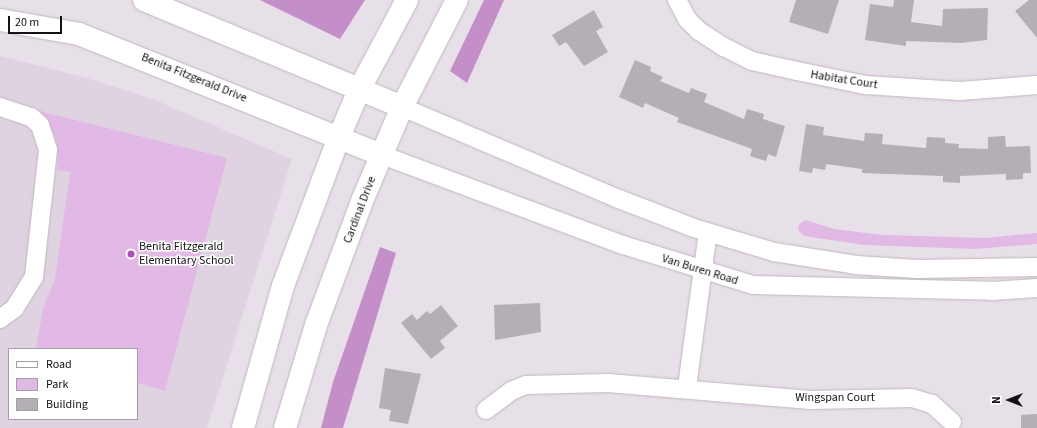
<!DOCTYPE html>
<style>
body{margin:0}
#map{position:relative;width:1037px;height:428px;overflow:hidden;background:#e8e0e8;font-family:"Source Sans 3",sans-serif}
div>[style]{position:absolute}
.built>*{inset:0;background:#e0d3e1}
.green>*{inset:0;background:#e2b9e4}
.forest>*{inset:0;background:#c48ec8}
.building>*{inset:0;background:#b5aeb6}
.roads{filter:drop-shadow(0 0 1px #bfb7bf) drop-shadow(0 0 1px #bfb7bf)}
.minor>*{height:18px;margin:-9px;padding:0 9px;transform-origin:9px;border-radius:9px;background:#fff}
.major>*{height:22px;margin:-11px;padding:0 11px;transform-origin:11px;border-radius:11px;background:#fff}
.dots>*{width:11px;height:11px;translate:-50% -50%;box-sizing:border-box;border:2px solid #fff;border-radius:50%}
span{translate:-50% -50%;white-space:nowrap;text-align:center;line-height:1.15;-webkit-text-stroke:3px #fff;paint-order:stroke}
.street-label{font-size:12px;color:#141214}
.poi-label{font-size:12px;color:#141214}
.left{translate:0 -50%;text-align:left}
.legend{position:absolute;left:8px;top:348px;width:130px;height:72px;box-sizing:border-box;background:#fff;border:1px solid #a1a0a1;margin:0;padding:5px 7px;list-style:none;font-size:12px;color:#141214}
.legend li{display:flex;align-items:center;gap:8px;height:20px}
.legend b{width:20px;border:1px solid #a1a0a1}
.north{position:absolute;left:989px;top:380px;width:40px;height:40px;-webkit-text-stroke:3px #fff;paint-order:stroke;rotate:270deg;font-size:11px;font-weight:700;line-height:16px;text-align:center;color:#141214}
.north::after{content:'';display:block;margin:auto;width:14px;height:18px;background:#141214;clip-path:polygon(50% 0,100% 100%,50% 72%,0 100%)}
.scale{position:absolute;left:8px;top:16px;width:54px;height:18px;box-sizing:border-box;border:2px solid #141214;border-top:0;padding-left:5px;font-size:12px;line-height:14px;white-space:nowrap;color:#141214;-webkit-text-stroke:3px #fff;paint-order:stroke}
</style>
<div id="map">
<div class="built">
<div style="clip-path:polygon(evenodd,0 56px,87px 78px,155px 100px,292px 159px,207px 428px,0 428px,0 56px,9px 349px,137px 349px,137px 419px,9px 419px,9px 349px)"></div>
</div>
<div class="green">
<div style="clip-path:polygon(39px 111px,227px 158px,165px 391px,137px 383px,137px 349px,36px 349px,43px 308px,55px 279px,70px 172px,58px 170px,57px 140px)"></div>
<div style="clip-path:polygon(806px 220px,834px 229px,882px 235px,986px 238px,1037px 233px,1037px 244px,975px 249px,864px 245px,804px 236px,798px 230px,799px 224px)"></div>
</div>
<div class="forest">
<div style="clip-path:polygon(260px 0,365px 0,340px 39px)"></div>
<div style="clip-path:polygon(484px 0,504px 0,467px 83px,450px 71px)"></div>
<div style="clip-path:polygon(380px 247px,396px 253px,343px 428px,321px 428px,333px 382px)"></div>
</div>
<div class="building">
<div style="clip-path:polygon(796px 0,839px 0,828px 34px,789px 22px)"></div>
<div style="clip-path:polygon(894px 0,914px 0,911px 22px,942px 26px,943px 9px,988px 8px,987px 40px,961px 43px,906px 41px,906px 46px,865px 40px,870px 4px,893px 7px)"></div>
<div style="clip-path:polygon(1029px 0,1037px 0,1037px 38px,1015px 11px)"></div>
<div style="clip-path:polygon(594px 10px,603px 27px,596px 31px,608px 52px,584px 66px,566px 42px,559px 46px,552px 35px)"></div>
<div style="clip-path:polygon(635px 60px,651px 67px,650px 71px,663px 77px,660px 81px,689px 93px,691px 88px,707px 94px,704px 102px,744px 119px,747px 109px,764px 114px,763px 119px,785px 126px,776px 157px,768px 154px,766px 161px,750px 156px,752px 149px,677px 122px,679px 118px,645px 103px,643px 108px,619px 97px)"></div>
<div style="clip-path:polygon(806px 124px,824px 127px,823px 135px,864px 141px,865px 133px,883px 134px,882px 144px,926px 148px,927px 137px,945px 138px,945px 143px,959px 144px,958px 148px,988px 149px,988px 137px,1005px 136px,1006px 147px,1030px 146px,1031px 173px,1023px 173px,1023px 179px,1006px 180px,1006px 174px,960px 176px,960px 183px,943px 182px,943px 176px,862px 173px,862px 169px,826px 164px,825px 170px,813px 168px,812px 173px,799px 171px)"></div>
<div style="clip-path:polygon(540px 303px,541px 332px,495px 340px,494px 305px)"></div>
<div style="clip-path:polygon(441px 305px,458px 326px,440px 341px,445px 348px,431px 359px,401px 323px,412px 314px,417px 320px,427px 311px,430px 314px)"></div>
<div style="clip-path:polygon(385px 368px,421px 374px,408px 424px,389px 421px,391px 410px,379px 408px)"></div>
<div style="clip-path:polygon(1037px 414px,1037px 428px,1021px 428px,1021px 415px)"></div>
</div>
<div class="roads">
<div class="minor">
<div style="left:677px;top:0;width:21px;rotate:62deg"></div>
<div style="left:687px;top:19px;width:17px;rotate:45deg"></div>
<div style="left:699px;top:31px;width:30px;rotate:33deg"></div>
<div style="left:724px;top:47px;width:31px;rotate:27deg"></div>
<div style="left:752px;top:61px;width:46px;rotate:12.5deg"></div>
<div style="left:797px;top:71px;width:69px;rotate:11.6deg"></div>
<div style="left:865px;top:85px;width:95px;rotate:3.6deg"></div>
<div style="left:960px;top:91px;width:77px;rotate:-4.5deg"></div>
<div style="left:0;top:107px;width:33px;rotate:18deg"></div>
<div style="left:31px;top:117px;width:12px;rotate:42deg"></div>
<div style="left:40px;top:125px;width:26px;rotate:72deg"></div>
<div style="left:48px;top:150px;width:128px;rotate:96.3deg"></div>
<div style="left:34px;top:277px;width:36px;rotate:122deg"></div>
<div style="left:15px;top:308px;width:19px;rotate:144deg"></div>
<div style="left:402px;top:107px;width:236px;rotate:23deg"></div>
<div style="left:619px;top:199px;width:80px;rotate:21.1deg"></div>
<div style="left:694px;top:228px;width:84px;rotate:16.7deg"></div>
<div style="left:774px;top:252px;width:83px;rotate:9deg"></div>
<div style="left:856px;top:265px;width:61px;rotate:3.8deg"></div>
<div style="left:917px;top:269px;width:120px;rotate:-1deg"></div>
<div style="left:382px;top:155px;width:257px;rotate:20.5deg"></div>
<div style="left:623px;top:245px;width:136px;rotate:17.1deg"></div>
<div style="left:753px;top:285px;width:239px;rotate:1.4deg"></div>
<div style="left:992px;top:291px;width:45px;rotate:-3.8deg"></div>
<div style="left:687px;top:387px;width:156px;rotate:-82.3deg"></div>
<div style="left:486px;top:410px;width:31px;rotate:-37deg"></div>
<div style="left:511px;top:391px;width:16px;rotate:-22deg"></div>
<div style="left:526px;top:385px;width:82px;rotate:-1.4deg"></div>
<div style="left:608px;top:383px;width:203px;rotate:4.8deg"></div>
<div style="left:810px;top:400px;width:102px;rotate:-1.1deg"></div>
<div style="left:912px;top:398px;width:21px;rotate:17deg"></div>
<div style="left:932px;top:404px;width:27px;rotate:42deg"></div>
</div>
<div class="major">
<div style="left:144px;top:0;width:279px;rotate:22.5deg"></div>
<div style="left:0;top:20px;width:80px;rotate:10deg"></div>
<div style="left:79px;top:34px;width:326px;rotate:21.8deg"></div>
<div style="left:243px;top:428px;width:148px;rotate:-74.3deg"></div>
<div style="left:283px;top:286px;width:159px;rotate:-69.4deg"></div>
<div style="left:339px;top:137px;width:51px;rotate:-66.9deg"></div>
<div style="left:359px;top:90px;width:102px;rotate:-61.9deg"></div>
<div style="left:285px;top:428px;width:108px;rotate:-73.2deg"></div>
<div style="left:316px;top:325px;width:132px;rotate:-69.6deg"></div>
<div style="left:362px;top:201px;width:102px;rotate:-66.9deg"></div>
<div style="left:402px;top:107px;width:120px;rotate:-62.8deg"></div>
</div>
</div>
<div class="dots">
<div style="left:131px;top:254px;background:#af4fb7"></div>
</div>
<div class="street-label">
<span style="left:194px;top:78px;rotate:22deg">Benita Fitzgerald Drive</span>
<span style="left:844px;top:80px;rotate:9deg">Habitat Court</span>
<span style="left:360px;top:210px;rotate:-69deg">Cardinal Drive</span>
<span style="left:700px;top:270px;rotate:17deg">Van Buren Road</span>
<span style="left:835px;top:398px">Wingspan Court</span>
</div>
<div class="poi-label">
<span class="left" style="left:139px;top:254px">Benita Fitzgerald<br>Elementary School</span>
</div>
<ul class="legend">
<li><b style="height:5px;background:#fff"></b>Road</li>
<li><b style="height:11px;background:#e2b9e4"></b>Park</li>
<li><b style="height:11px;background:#b5aeb6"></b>Building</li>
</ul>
<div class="north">N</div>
<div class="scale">20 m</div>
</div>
